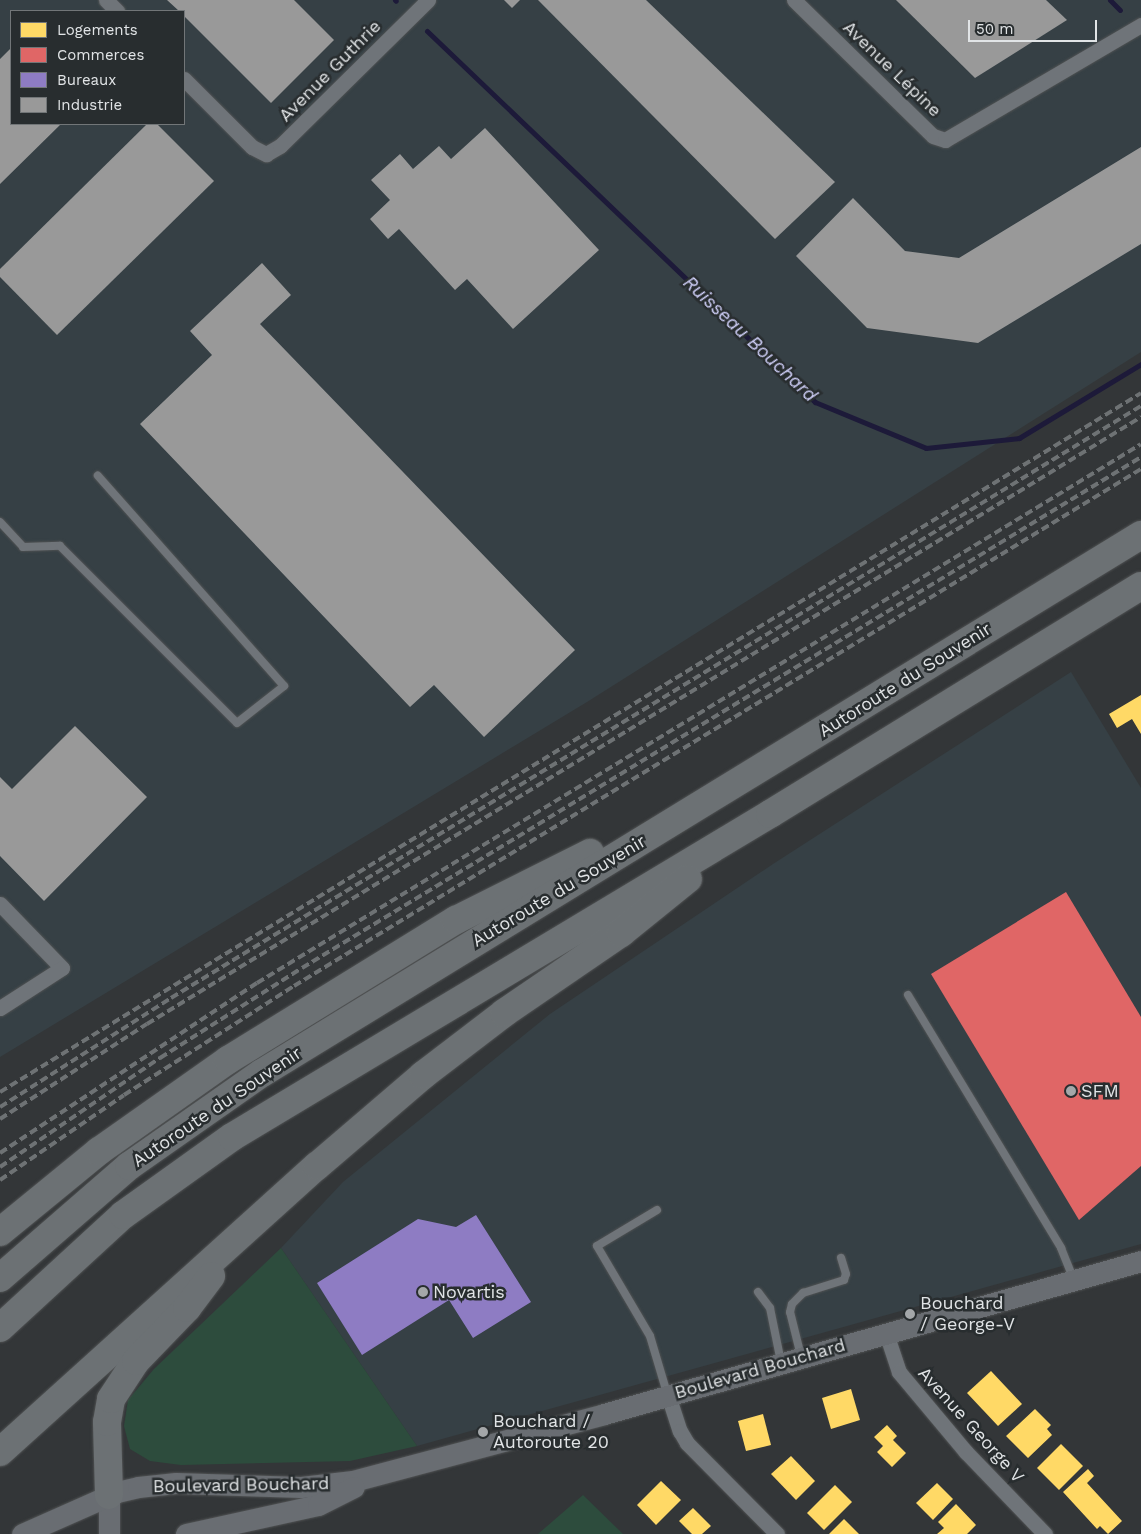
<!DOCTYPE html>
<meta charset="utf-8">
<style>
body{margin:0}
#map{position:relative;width:1141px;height:1534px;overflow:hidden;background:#333638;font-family:"Work Sans",sans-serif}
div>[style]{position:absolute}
.built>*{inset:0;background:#364045}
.green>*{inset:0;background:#2d4c3d}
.homes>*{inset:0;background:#ffd966}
.shops>*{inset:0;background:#e06666}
.offices>*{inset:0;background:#8e7cc3}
.industry>*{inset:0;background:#999}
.stream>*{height:5px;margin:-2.5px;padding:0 2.5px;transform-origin:2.5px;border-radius:2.5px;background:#1d1a39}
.roads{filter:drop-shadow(0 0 1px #505253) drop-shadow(0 0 1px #505253)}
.lane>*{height:8px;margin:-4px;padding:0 4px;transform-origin:4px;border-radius:4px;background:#6f7479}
.street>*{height:15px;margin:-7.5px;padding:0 7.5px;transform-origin:7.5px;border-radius:7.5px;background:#6f7479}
.secondary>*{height:21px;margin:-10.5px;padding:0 10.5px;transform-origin:10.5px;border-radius:10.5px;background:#696d72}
.highway>*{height:28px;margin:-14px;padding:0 14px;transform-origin:14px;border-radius:14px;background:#6c7174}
.rail>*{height:4px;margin-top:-2px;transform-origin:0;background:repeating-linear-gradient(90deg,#6e7274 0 8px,transparent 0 12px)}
.dots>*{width:14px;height:14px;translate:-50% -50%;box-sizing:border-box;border:2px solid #282d2f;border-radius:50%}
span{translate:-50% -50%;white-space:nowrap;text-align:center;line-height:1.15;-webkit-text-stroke:5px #282d2f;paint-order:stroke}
.street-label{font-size:18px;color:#e1e4e6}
.poi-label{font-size:18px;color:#e1e4e6}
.left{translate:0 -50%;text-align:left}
.water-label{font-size:19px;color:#d0d0f9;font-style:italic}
.legend{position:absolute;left:10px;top:10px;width:175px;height:115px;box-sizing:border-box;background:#282d2f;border:1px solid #727678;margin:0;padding:6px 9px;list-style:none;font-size:15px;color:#e1e4e6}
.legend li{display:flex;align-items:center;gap:10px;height:25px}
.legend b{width:25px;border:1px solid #727678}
.scale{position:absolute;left:968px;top:20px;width:129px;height:22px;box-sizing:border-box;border:2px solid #e1e4e6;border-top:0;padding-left:6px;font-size:15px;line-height:18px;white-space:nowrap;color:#e1e4e6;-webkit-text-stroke:4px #282d2f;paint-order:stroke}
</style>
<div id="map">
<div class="built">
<div style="clip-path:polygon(evenodd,0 0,1141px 0,1141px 352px,587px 702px,0 1057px,0 0,11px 11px,184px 11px,184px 124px,11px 124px,11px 11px)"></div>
<div style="clip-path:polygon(1071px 672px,1141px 788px,1141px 1244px,417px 1446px,281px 1248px,343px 1182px,550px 1014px,773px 864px)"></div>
</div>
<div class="green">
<div style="clip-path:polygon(281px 1248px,417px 1446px,350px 1461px,181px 1465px,150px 1461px,130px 1449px,124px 1426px,128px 1400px,154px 1369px)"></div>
<div style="clip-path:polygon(583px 1495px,623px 1534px,538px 1534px)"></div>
</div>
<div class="homes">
<div style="clip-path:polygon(1141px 695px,1141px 734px,1132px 719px,1117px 728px,1109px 714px)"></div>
<div style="clip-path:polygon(991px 1371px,1022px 1404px,998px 1426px,967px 1393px)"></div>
<div style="clip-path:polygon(851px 1389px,860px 1420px,831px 1429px,822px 1398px)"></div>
<div style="clip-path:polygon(1035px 1409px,1051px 1425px,1047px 1429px,1052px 1435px,1028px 1458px,1006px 1436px)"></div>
<div style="clip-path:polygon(763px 1414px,771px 1445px,746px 1451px,738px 1421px)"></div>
<div style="clip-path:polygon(887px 1425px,897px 1436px,893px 1440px,906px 1453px,892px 1467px,877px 1452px,883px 1446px,874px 1437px)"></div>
<div style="clip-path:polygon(1061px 1444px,1083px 1466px,1059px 1490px,1037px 1468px)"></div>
<div style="clip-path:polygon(791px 1456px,815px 1481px,796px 1500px,771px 1474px)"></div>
<div style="clip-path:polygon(1088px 1469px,1094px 1476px,1087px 1483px,1122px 1521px,1108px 1534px,1100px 1526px,1097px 1529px,1063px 1492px)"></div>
<div style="clip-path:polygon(661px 1481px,681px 1500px,656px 1525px,637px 1505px)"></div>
<div style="clip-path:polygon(937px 1483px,953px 1499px,933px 1520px,916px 1503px)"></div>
<div style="clip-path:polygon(835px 1485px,852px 1502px,824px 1530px,807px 1513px)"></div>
<div style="clip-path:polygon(956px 1504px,976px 1525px,967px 1534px,937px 1534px,944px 1528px,938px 1522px)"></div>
<div style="clip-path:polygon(693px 1508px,711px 1526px,702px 1534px,692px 1534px,679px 1521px)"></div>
<div style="clip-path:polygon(844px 1519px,859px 1534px,829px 1534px)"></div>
</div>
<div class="shops">
<div style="clip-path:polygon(1066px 892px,1141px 1017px,1141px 1166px,1079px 1220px,931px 974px)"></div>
</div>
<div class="offices">
<div style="clip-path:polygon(476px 1215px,531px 1302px,473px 1338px,449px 1300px,362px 1355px,317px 1283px,418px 1219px,456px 1227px)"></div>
</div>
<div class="industry">
<div style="clip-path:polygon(167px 0,294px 0,334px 40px,271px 103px,184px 16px,184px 11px,179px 11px)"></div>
<div style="clip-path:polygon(504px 0,520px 0,512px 8px)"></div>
<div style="clip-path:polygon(538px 0,646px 0,835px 182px,775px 239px)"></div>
<div style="clip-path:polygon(896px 0,1046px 0,1067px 20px,975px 78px)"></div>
<div style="clip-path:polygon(11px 48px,11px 124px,61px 124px,0 184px,0 59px)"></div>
<div style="clip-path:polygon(147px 124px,157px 124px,214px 181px,57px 335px,0 277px,0 269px)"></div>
<div style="clip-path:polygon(485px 128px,599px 250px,513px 329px,467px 279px,455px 290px,399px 229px,388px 239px,370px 219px,390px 200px,371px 180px,400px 154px,413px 169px,439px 146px,451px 159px)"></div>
<div style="clip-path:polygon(1141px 147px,1141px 244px,978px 343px,867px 328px,796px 256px,853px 198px,905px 251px,959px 258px)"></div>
<div style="clip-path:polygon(262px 263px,291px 295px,260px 324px,575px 650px,484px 737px,434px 685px,410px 707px,140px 424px,212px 355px,190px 331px)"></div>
<div style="clip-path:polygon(75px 726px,147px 797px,44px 901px,0 856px,0 777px,12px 789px)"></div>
</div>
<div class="stream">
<div style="left:395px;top:0;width:1px;rotate:45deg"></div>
<div style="left:1110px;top:0;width:14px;rotate:45deg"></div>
<div style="left:427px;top:31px;width:537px;rotate:43.72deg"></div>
<div style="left:815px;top:402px;width:120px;rotate:22.5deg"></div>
<div style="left:926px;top:448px;width:94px;rotate:-6.1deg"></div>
<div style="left:1019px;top:438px;width:143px;rotate:-31.2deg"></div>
</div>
<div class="roads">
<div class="lane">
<div style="left:0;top:522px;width:34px;rotate:47deg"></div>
<div style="left:23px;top:547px;width:37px;rotate:-2deg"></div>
<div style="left:60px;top:546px;width:250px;rotate:45deg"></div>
<div style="left:237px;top:723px;width:60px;rotate:-38.2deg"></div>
<div style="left:284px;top:686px;width:281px;rotate:-131.5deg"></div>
<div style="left:908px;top:995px;width:296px;rotate:58.8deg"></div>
<div style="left:1061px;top:1248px;width:32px;rotate:68deg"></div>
<div style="left:657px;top:1210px;width:70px;rotate:149deg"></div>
<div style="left:597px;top:1246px;width:104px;rotate:59.5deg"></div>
<div style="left:650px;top:1336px;width:59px;rotate:73.4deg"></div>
<div style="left:758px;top:1292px;width:20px;rotate:53deg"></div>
<div style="left:770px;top:1308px;width:55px;rotate:78.5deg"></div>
<div style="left:801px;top:1356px;width:45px;rotate:-104deg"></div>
<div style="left:790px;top:1312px;width:8px;rotate:-76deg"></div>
<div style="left:792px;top:1304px;width:16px;rotate:-45deg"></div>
<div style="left:803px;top:1293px;width:43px;rotate:-17.6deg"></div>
<div style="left:844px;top:1280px;width:6px;rotate:-72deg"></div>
<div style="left:846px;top:1274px;width:17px;rotate:-107deg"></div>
</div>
<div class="street">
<div style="left:106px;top:0;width:16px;rotate:45deg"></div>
<div style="left:794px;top:0;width:194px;rotate:44.4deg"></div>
<div style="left:933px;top:136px;width:13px;rotate:18deg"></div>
<div style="left:945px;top:140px;width:227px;rotate:-30.4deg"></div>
<div style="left:184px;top:79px;width:96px;rotate:45deg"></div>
<div style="left:252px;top:147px;width:16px;rotate:27deg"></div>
<div style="left:266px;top:154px;width:16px;rotate:-30deg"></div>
<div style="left:280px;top:146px;width:208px;rotate:-44.6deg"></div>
<div style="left:0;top:904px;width:89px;rotate:45.9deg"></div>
<div style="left:62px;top:968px;width:74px;rotate:147.2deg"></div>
<div style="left:886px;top:1333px;width:41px;rotate:71.6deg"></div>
<div style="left:899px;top:1372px;width:104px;rotate:50.1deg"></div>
<div style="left:966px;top:1452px;width:114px;rotate:46.1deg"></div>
<div style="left:668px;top:1395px;width:38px;rotate:72deg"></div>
<div style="left:680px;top:1431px;width:14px;rotate:60deg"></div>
<div style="left:687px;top:1443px;width:128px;rotate:45.3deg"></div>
</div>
<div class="secondary">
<div style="left:109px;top:1495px;width:39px;rotate:90deg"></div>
<div style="left:22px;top:1534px;width:104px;rotate:-23.9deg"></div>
<div style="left:117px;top:1492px;width:22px;rotate:-13deg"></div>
<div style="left:138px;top:1487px;width:38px;rotate:-6deg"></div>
<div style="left:176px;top:1483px;width:125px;rotate:1.8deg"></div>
<div style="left:301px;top:1487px;width:52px;rotate:-6.6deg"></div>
<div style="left:353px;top:1481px;width:260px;rotate:-14.9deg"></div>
<div style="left:604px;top:1414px;width:558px;rotate:-15.9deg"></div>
<div style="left:186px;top:1534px;width:135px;rotate:-12.4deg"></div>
<div style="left:318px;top:1505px;width:40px;rotate:-26.6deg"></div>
</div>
<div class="highway">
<div style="left:0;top:1232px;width:128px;rotate:-39.3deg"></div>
<div style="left:99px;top:1151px;width:158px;rotate:-35.2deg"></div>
<div style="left:228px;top:1060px;width:268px;rotate:-31.6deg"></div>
<div style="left:456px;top:920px;width:150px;rotate:-26.6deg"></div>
<div style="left:0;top:1278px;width:171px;rotate:-41deg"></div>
<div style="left:129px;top:1166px;width:162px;rotate:-35deg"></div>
<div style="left:262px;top:1073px;width:1031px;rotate:-31.47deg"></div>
<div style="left:0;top:1328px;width:167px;rotate:-42.6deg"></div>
<div style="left:123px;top:1215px;width:134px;rotate:-35.6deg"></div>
<div style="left:232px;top:1137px;width:628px;rotate:-30.98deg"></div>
<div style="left:770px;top:814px;width:435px;rotate:-31.6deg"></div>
<div style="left:0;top:1452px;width:427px;rotate:-42.1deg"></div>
<div style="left:317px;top:1166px;width:140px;rotate:-40.6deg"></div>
<div style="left:423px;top:1075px;width:102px;rotate:-37.4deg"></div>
<div style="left:504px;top:1013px;width:142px;rotate:-34.4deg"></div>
<div style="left:621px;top:933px;width:86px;rotate:-38.9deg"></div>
<div style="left:109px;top:1495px;width:73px;rotate:-91.6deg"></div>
<div style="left:107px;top:1422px;width:23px;rotate:-80deg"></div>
<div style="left:111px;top:1399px;width:45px;rotate:-56.7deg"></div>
<div style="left:136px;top:1361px;width:74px;rotate:-46.1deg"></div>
<div style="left:187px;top:1308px;width:40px;rotate:-53deg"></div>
</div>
</div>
<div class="rail">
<div style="left:0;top:1092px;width:1338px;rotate:-31.49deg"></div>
<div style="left:0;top:1107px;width:203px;rotate:-32.5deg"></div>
<div style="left:171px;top:998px;width:1136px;rotate:-31.4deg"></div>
<div style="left:0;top:1119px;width:175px;rotate:-32.9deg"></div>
<div style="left:147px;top:1024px;width:1165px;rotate:-31.41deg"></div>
<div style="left:0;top:1153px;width:308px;rotate:-33.5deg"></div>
<div style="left:257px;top:983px;width:1035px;rotate:-31.37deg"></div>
<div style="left:0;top:1167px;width:194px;rotate:-34.3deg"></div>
<div style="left:160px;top:1058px;width:168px;rotate:-32.4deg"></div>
<div style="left:302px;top:968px;width:982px;rotate:-31.34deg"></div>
<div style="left:0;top:1180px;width:150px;rotate:-34.4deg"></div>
<div style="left:124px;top:1095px;width:202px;rotate:-32.7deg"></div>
<div style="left:294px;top:986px;width:992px;rotate:-31.4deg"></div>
</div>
<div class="dots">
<div style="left:1071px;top:1091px;background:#a4a7a9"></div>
<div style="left:423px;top:1292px;background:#a4a7a9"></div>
<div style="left:910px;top:1314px;background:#a4a7a9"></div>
<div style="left:483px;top:1432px;background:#a4a7a9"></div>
</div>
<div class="street-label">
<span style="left:892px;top:69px;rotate:44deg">Avenue Lépine</span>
<span style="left:330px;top:71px;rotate:-45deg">Avenue Guthrie</span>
<span style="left:905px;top:680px;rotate:-32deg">Autoroute du Souvenir</span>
<span style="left:559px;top:891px;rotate:-31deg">Autoroute du Souvenir</span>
<span style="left:217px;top:1107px;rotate:-34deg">Autoroute du Souvenir</span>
<span style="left:760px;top:1369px;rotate:-16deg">Boulevard Bouchard</span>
<span style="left:971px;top:1425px;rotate:48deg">Avenue George V</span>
<span style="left:241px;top:1485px;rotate:-1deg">Boulevard Bouchard</span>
</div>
<div class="poi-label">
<span class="left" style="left:1081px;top:1091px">SFM</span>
<span class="left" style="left:433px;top:1292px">Novartis</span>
<span class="left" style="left:920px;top:1314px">Bouchard<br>/ George-V</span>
<span class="left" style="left:493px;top:1432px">Bouchard /<br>Autoroute 20</span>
</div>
<div class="water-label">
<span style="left:750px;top:339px;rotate:43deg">Ruisseau Bouchard</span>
</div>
<ul class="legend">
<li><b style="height:14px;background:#ffd966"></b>Logements</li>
<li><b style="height:14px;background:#e06666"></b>Commerces</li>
<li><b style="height:14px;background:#8e7cc3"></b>Bureaux</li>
<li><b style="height:14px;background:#999"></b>Industrie</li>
</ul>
<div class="scale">50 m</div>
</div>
